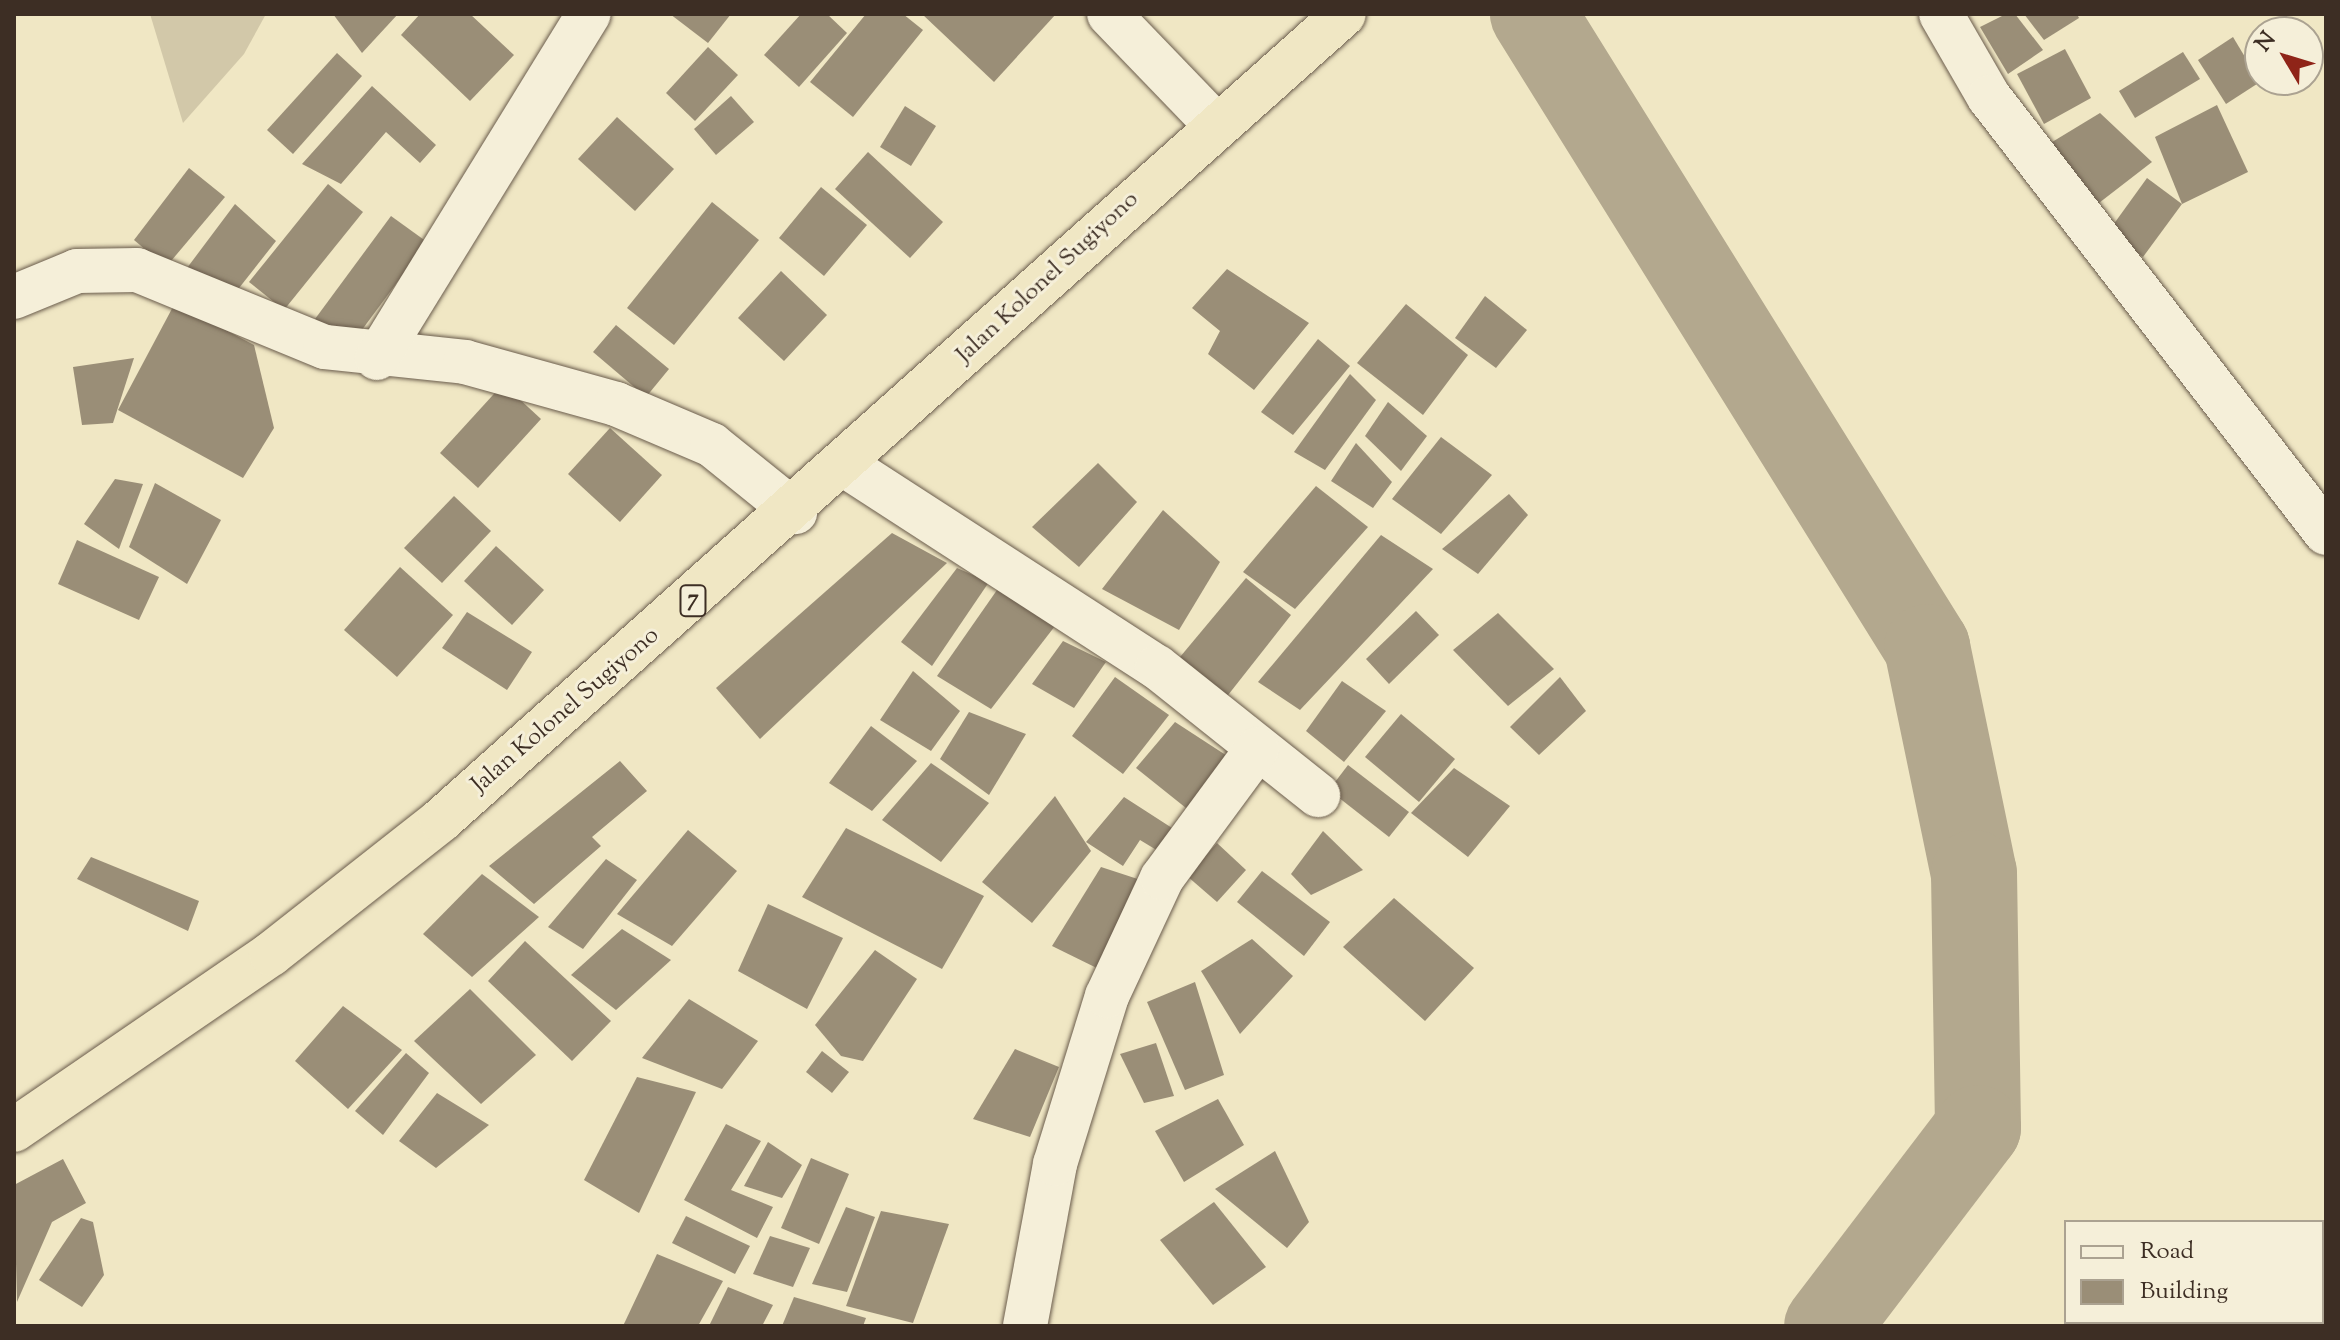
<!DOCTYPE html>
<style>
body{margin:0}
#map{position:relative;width:2340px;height:1340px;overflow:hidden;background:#f0e7c4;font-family:"Sorts Mill Goudy",serif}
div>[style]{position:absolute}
.green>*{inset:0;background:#d2c8a9}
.river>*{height:86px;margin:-43px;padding:0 43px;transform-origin:43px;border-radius:43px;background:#b3a88e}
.building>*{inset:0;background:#9a8e77}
.roads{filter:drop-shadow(0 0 2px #6a5c4c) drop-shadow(0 0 2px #6a5c4c)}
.minor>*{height:44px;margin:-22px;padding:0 22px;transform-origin:22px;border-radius:22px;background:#f5efd9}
.highway>*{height:44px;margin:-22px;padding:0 22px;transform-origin:22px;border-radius:22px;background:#f0e7c4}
span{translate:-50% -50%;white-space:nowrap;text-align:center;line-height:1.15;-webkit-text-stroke:6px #f5efd9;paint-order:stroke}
.shield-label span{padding:2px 6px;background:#f5efd9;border:2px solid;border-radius:6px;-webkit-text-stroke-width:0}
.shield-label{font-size:22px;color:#3d2e24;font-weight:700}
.street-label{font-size:24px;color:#3d2e24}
.frame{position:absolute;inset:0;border:16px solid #3d2e24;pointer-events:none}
.legend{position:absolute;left:2064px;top:1220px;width:260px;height:104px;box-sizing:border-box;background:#f5efd9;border:2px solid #aba291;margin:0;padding:10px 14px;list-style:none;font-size:24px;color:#3d2e24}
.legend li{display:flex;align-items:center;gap:16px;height:40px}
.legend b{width:40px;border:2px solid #aba291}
.north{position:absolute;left:2244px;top:16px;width:80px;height:80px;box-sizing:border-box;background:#f5efd9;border:2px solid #aba291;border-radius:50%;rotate:308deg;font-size:22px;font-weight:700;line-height:32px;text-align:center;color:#3d2e24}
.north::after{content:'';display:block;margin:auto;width:28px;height:36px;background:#8f2418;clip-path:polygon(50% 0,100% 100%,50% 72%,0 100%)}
</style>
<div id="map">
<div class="green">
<div style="clip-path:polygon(150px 14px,266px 14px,244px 54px,183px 123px)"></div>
</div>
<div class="river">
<div style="left:1533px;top:14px;width:746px;rotate:58.1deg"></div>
<div style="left:1927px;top:647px;width:231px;rotate:78.3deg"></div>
<div style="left:1974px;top:873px;width:255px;rotate:89.1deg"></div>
<div style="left:1978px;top:1128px;width:249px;rotate:127.3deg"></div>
</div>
<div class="building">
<div style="clip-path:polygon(333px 14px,398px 14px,362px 53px)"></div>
<div style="clip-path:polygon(420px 14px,470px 14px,514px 55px,470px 101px,401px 35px)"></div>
<div style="clip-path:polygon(670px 14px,731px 14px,708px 43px)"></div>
<div style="clip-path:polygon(801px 14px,827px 14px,847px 33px,799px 87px,764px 55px)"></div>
<div style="clip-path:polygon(866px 14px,903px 14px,923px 30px,853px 117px,810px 82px)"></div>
<div style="clip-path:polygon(922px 14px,1056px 14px,994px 82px)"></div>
<div style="clip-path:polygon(2006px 14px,2015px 14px,2043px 50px,2008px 74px,1980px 27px)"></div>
<div style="clip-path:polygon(2024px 14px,2077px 14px,2079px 18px,2044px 40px)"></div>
<div style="clip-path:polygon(2233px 37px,2260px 82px,2226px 104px,2198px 60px)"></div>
<div style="clip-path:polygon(708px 47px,738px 75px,695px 121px,666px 93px)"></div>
<div style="clip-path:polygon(2065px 49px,2091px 98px,2044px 124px,2017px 74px)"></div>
<div style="clip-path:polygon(2183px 52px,2200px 79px,2135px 118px,2119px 91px)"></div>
<div style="clip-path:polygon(337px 53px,362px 76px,293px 154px,267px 130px)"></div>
<div style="clip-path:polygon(372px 86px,436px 145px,420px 163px,386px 132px,341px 184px,302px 164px)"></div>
<div style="clip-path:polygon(731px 96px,754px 122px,716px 155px,694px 129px)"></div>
<div style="clip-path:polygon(2217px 105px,2248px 172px,2182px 204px,2155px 137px)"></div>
<div style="clip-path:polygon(905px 106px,936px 126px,911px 166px,880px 147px)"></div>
<div style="clip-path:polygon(2100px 113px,2152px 162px,2086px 213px,2034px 153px)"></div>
<div style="clip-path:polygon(617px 117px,674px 169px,635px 211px,578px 159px)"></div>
<div style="clip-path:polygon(868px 152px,943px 222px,910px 258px,835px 189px)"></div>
<div style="clip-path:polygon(189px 168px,225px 197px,166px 267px,134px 240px)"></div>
<div style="clip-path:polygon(2147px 178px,2182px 204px,2143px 257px,2108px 232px)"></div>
<div style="clip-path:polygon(328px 184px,363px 212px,284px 310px,249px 282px)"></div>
<div style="clip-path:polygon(821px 187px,867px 225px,824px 276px,779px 238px)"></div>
<div style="clip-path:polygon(712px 202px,759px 240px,674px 345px,627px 308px)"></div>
<div style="clip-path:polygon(235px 204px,276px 241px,232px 297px,184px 272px)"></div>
<div style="clip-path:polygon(391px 216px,427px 242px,350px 346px,315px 319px)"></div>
<div style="clip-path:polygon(1227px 269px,1309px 323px,1254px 390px,1208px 354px,1220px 331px,1192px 308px)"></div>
<div style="clip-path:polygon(781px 271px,827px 315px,784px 361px,738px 318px)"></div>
<div style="clip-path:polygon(1485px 296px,1527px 330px,1496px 368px,1455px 338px)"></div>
<div style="clip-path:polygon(175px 303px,254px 345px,274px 428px,243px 478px,118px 410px)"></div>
<div style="clip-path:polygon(1406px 304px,1468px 355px,1423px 415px,1357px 363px)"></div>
<div style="clip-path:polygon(616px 325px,669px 369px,646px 397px,593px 352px)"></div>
<div style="clip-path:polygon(1318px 339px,1350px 366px,1293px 435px,1261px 412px)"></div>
<div style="clip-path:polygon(134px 358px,113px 423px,82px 425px,73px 367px)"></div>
<div style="clip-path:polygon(1350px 374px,1376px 400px,1325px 470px,1294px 452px)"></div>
<div style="clip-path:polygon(503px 384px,541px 419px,478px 488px,440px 453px)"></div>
<div style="clip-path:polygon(1388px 402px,1427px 436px,1401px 471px,1365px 436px)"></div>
<div style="clip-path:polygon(610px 428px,662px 475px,620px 522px,568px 474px)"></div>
<div style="clip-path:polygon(1441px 437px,1492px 475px,1441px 534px,1392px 499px)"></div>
<div style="clip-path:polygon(1356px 443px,1392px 482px,1373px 508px,1331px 481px)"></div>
<div style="clip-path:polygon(1098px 463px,1137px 502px,1079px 567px,1032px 527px)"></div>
<div style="clip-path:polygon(115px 479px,143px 484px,119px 549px,84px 524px)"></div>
<div style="clip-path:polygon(155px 483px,221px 520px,187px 584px,129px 547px)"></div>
<div style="clip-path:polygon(1316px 486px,1368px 527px,1295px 609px,1243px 572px)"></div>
<div style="clip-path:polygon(1509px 494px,1528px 515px,1478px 574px,1442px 549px)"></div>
<div style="clip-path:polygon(454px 496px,491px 531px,442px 583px,404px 548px)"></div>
<div style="clip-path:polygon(1163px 510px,1220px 562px,1179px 630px,1102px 589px)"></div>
<div style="clip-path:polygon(892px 533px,947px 563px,760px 739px,716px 688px)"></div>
<div style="clip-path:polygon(1381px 535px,1433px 569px,1300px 710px,1258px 682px)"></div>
<div style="clip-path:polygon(77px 540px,159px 577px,139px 620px,58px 584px)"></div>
<div style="clip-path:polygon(496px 546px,544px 590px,512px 625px,464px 581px)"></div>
<div style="clip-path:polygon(400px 567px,453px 615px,397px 677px,344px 630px)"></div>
<div style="clip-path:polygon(957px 568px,989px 582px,932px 666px,901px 642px)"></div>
<div style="clip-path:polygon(1246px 578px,1291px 615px,1221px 704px,1175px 663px)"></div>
<div style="clip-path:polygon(997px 590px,1055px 626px,991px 709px,937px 676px)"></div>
<div style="clip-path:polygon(1416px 611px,1439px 635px,1389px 684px,1366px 659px)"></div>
<div style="clip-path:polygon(467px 612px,532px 652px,507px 690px,442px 648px)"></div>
<div style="clip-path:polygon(1498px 613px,1554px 669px,1508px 706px,1453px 650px)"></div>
<div style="clip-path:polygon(1063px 641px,1106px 662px,1074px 708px,1032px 684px)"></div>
<div style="clip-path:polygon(913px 671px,960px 711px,931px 751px,880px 720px)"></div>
<div style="clip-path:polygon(1115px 677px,1169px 715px,1123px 774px,1072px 736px)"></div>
<div style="clip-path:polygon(1560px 677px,1586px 711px,1539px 755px,1510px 727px)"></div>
<div style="clip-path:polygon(1342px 681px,1386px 711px,1344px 762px,1306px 731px)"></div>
<div style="clip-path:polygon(969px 712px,1026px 734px,989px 795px,940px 759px)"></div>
<div style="clip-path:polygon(1401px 714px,1455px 759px,1419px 802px,1365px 757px)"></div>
<div style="clip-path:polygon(1175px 722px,1238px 763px,1196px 816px,1136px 768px)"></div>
<div style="clip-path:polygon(871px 726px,917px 761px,872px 811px,829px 783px)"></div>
<div style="clip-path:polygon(620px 761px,647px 791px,592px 837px,601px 846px,534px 904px,489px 866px)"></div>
<div style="clip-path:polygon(931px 763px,989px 803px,941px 862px,882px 820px)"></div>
<div style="clip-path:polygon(1348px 765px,1409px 812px,1389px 837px,1329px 790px)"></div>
<div style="clip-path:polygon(1454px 768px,1510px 806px,1468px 857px,1411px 813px)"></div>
<div style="clip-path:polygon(1055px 796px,1091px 851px,1032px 923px,982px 882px)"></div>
<div style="clip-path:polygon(1124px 797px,1186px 837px,1168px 857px,1140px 840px,1123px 866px,1086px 842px)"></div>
<div style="clip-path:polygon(846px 828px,984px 896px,942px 969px,802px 897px)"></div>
<div style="clip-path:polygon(688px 830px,737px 871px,672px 946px,617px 914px)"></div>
<div style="clip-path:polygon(1323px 831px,1363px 870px,1311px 895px,1291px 874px)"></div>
<div style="clip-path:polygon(1217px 843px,1246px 870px,1217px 902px,1187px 876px)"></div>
<div style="clip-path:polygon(91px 857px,199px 901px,188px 931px,77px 879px)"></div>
<div style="clip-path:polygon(606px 859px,637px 880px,583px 949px,548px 927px)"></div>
<div style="clip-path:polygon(1101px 867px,1153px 884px,1111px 975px,1052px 946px)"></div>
<div style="clip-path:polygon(1262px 871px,1330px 922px,1304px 956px,1237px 902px)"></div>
<div style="clip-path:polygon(482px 874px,539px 917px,472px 977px,423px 934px)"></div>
<div style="clip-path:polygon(1394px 898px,1474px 968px,1425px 1021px,1343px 947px)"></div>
<div style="clip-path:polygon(768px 904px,843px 938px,807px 1009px,738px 971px)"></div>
<div style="clip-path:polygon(622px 929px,671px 960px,616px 1010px,571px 975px)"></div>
<div style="clip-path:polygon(1252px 939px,1293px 976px,1240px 1034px,1201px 971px)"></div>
<div style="clip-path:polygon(525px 941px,611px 1021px,572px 1061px,488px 981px)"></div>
<div style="clip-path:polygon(875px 950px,917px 979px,863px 1061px,841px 1056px,815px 1025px)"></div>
<div style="clip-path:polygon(1195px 982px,1224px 1075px,1185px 1090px,1147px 1002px)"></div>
<div style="clip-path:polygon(470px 989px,536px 1055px,481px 1104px,414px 1041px)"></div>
<div style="clip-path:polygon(689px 999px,758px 1041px,722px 1089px,642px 1058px)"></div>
<div style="clip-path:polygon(343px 1006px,402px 1050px,348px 1109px,295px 1061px)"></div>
<div style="clip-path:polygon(1156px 1043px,1174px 1096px,1144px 1103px,1120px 1054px)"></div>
<div style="clip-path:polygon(1015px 1049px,1059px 1067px,1030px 1137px,973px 1119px)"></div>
<div style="clip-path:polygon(822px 1051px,849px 1072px,832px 1093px,806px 1072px)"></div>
<div style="clip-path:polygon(406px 1053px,429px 1073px,383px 1135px,355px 1111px)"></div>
<div style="clip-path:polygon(637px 1077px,696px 1092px,639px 1213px,584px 1180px)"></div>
<div style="clip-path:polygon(437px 1093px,489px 1125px,436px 1168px,399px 1141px)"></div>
<div style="clip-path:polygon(1218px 1099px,1244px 1145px,1184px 1182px,1155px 1131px)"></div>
<div style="clip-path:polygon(726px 1124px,761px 1141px,731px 1190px,773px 1207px,757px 1238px,684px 1200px)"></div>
<div style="clip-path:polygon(768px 1142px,802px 1165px,782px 1198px,744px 1186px)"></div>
<div style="clip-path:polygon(1275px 1151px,1309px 1222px,1287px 1248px,1215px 1189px)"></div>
<div style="clip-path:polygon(811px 1158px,849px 1174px,819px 1244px,781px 1228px)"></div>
<div style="clip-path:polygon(63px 1159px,86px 1203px,52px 1222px,17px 1302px,14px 1185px)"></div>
<div style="clip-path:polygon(1214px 1202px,1266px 1267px,1213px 1305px,1160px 1240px)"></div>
<div style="clip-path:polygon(846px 1207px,875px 1217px,847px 1292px,812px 1284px)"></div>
<div style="clip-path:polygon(881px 1211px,949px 1224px,913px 1323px,846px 1306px)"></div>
<div style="clip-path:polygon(686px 1216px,750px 1246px,735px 1274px,672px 1243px)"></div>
<div style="clip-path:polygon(81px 1218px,93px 1222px,104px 1275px,82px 1307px,39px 1280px)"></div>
<div style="clip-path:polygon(770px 1236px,810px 1248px,793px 1287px,753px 1274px)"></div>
<div style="clip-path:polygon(657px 1254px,723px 1281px,698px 1326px,623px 1326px)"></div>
<div style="clip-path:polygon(728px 1287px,773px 1305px,762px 1326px,709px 1326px)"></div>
<div style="clip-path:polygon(794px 1297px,866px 1318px,863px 1326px,782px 1326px)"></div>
</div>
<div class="roads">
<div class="minor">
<div style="left:1109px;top:14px;width:153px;rotate:46.1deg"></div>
<div style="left:1941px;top:14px;width:96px;rotate:60deg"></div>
<div style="left:1989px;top:97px;width:551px;rotate:52.3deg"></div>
<div style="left:14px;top:297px;width:68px;rotate:-22.4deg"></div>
<div style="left:77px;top:271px;width:60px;rotate:-1deg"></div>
<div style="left:137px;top:270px;width:203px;rotate:22.3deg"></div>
<div style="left:325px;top:347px;width:141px;rotate:6.1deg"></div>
<div style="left:465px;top:362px;width:157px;rotate:15.5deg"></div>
<div style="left:616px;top:404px;width:104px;rotate:23.1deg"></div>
<div style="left:712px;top:445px;width:107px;rotate:38.9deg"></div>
<div style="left:377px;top:358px;width:404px;rotate:-58.4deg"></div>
<div style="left:846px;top:466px;width:370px;rotate:32.9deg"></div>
<div style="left:1157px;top:667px;width:206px;rotate:38.5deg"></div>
<div style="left:1025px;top:1326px;width:165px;rotate:-79.5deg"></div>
<div style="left:1055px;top:1164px;width:176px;rotate:-72.8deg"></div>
<div style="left:1107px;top:996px;width:130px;rotate:-65deg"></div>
<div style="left:1162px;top:878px;width:160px;rotate:-53.6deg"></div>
</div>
<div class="highway">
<div style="left:14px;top:1130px;width:311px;rotate:-34.4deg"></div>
<div style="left:271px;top:954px;width:216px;rotate:-38.2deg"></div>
<div style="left:441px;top:820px;width:1210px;rotate:-41.75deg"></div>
</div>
</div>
<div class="shield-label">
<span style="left:693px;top:601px">7</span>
</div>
<div class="street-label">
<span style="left:1048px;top:278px;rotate:-43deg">Jalan Kolonel Sugiyono</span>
<span style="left:566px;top:711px;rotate:-41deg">Jalan Kolonel Sugiyono</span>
</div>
<div class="frame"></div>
<ul class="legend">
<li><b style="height:10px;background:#f5efd9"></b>Road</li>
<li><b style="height:22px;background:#9a8e77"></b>Building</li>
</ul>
<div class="north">N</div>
</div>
